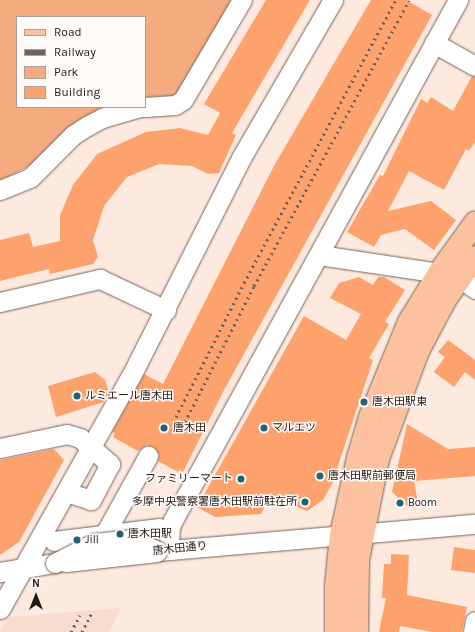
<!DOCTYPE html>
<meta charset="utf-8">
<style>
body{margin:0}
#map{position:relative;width:475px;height:632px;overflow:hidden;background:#fde9de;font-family:Karla,"Noto Sans JP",sans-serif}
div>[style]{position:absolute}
.built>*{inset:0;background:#f8dcce}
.green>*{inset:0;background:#f5aa80}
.building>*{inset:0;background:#fda26d}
.roads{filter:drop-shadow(0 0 1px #74645a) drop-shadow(0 0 1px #74645a)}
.minor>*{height:19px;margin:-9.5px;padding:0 9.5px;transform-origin:9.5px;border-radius:9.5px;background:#fff}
.major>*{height:22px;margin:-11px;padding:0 11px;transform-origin:11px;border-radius:11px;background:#fcc19e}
.rail>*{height:3px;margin-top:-1.5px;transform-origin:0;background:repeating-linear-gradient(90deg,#6c615b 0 2px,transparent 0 6px)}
.bridges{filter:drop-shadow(0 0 1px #74645a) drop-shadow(0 0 1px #74645a)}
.minor-bridge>*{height:19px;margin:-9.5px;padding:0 9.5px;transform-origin:9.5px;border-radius:9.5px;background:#fff}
.dots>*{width:11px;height:11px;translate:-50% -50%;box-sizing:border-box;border:2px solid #fefaf8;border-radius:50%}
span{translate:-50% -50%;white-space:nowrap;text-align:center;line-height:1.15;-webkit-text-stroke:3px #fefaf8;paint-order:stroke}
.poi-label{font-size:11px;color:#211b17}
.left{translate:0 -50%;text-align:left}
.right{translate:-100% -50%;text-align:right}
.street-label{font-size:11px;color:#211b17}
.legend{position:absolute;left:16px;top:16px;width:130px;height:92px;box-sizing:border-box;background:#fefaf8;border:1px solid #a6a19e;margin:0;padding:5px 7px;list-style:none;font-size:12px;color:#211b17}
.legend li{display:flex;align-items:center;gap:8px;height:20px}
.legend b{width:20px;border:1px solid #a6a19e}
.north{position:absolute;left:16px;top:576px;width:40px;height:40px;-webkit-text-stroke:3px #fefaf8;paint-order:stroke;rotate:0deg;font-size:11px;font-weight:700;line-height:16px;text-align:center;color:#211b17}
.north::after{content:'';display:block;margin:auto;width:14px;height:18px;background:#211b17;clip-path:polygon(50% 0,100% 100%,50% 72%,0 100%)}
</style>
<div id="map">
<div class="built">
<div style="clip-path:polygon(121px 608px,109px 632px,0 632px,9px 617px)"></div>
</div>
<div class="green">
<div style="clip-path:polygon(0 0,232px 0,176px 94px,172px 96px,145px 97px,145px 17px,17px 17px,17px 107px,106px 107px,97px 111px,31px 165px,0 181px)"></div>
</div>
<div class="building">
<div style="clip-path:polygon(266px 0,310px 0,232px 133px,236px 135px,219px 173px,208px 174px,192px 166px,159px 164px,127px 177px,104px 206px,93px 240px,98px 257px,93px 264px,50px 274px,49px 269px,0 281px,0 240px,29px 233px,33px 247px,60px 241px,60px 215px,73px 185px,97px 154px,146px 132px,180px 128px,208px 135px,220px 113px,204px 104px)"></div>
<div style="clip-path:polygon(371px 0,406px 0,432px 15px,224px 390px,183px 472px,179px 470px,178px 472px,158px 461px,159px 455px,154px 447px,147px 445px,138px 451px,113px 437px,115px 433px,112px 432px,144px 374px,163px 384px,275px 164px)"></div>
<div style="clip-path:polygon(472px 76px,475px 77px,475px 142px,469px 151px,466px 149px,444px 190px,409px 171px,388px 211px,431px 201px,456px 220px,434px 250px,405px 229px,381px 235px,374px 247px,347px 232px,380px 175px,383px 176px,421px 99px,427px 103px,431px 97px,453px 111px)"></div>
<div style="clip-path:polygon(359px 277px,373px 285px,378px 277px,384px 277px,405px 290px,385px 322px,389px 324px,369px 358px,373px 360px,336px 472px,338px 473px,323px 500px,307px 511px,270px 496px,261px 514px,215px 517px,197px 507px,304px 316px,346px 340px,361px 314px,330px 298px,339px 283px)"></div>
<div style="clip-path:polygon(448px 340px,475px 360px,475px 380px,465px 372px,454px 387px,434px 372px,445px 357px,438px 352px)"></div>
<div style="clip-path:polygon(95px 372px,105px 380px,109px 393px,104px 402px,56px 417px,48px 386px)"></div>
<div style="clip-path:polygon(407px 424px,448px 449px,475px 447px,475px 476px,414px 481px,418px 504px,407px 506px,392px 492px)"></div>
<div style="clip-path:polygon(54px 449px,64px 460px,19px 542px,0 555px,0 460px)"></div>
<div style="clip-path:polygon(454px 547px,475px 550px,475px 573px,451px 570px)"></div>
<div style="clip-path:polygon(391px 554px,409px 555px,407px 595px,467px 607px,462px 632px,432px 632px,400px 626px,399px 632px,379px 632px,386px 598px,382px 598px,384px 564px,391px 564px)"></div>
</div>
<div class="roads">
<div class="minor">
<div style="left:434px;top:43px;width:47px;rotate:29.3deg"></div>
<div style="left:145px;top:107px;width:30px;rotate:-4deg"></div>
<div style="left:175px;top:105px;width:9px;rotate:-32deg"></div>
<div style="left:183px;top:100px;width:116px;rotate:-59.5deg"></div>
<div style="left:0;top:190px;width:32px;rotate:-22deg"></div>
<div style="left:30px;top:178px;width:61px;rotate:-45deg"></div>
<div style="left:73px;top:135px;width:17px;rotate:-33deg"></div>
<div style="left:87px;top:126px;width:17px;rotate:-28deg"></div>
<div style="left:102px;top:118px;width:40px;rotate:-16deg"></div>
<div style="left:319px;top:255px;width:121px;rotate:8.5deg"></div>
<div style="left:439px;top:273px;width:22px;rotate:13deg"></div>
<div style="left:460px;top:278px;width:19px;rotate:36deg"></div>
<div style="left:0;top:302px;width:103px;rotate:-13deg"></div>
<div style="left:100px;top:279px;width:73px;rotate:25.2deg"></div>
<div style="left:0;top:448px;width:68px;rotate:-11.8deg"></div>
<div style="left:67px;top:434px;width:14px;rotate:17deg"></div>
<div style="left:80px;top:438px;width:40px;rotate:41deg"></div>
<div style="left:110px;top:464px;width:41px;rotate:117.8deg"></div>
<div style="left:91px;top:500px;width:25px;rotate:-162deg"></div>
<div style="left:103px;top:537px;width:93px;rotate:-60.9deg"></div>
<div style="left:54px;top:541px;width:106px;rotate:-7.1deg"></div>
<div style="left:169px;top:550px;width:23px;rotate:-88deg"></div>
<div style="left:170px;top:527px;width:8px;rotate:-67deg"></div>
<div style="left:173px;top:520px;width:593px;rotate:-61.27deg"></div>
<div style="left:158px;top:551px;width:318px;rotate:-4.9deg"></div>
<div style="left:0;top:572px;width:56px;rotate:-9.3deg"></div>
<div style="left:0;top:609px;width:267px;rotate:-60.7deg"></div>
<div style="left:131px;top:376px;width:244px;rotate:-63.2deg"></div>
<div style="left:241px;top:158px;width:183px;rotate:-59.8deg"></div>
<div style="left:473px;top:632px;width:11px;rotate:-80deg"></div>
</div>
<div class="major">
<div style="left:336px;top:632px;width:46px;rotate:-90deg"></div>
<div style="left:336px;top:586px;width:51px;rotate:-84.4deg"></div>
<div style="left:341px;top:535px;width:79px;rotate:-77.6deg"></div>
<div style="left:358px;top:458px;width:43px;rotate:-73.7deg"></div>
<div style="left:370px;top:417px;width:103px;rotate:-67.7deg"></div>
<div style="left:409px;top:322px;width:57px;rotate:-58.5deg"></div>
<div style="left:439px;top:273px;width:62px;rotate:-54.2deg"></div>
<div style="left:357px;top:632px;width:72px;rotate:-89.2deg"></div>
<div style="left:358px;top:560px;width:103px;rotate:-78.8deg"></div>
<div style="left:378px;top:459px;width:115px;rotate:-69.7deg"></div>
<div style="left:418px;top:351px;width:58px;rotate:-62.1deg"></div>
<div style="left:445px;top:300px;width:52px;rotate:-55.1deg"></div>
</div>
</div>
<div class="rail">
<div style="left:176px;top:417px;width:150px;rotate:-63.1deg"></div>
<div style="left:244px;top:283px;width:321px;rotate:-61.8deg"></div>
<div style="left:185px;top:422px;width:153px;rotate:-63.1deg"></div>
<div style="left:254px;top:286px;width:325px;rotate:-61.5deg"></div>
<div style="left:71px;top:632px;width:19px;rotate:-62deg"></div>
<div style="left:82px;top:632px;width:20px;rotate:-63deg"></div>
</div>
<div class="bridges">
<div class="minor-bridge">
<div style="left:66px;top:562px;width:91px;rotate:-6.3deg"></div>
<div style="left:55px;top:563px;width:44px;rotate:-27.1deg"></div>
<div style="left:94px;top:543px;width:36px;rotate:-6deg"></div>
<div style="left:130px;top:539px;width:30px;rotate:23deg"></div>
</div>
</div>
<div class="dots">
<div style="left:77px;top:396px;background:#255f78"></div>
<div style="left:364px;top:402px;background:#255f78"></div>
<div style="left:164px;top:428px;background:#255f78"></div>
<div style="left:264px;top:428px;background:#255f78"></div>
<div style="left:320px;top:476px;background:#255f78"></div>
<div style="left:241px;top:479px;background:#255f78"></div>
<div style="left:305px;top:502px;background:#255f78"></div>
<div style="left:400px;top:503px;background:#255f78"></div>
<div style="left:120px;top:534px;background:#255f78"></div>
<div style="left:77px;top:540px;background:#255f78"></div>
</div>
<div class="poi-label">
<span class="left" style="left:85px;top:396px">ルミエール唐木田</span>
<span class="left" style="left:372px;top:402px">唐木田駅東</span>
<span class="left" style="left:173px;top:428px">唐木田</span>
<span class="left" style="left:272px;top:428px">マルエツ</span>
<span class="left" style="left:328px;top:476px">唐木田駅前郵便局</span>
<span class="right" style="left:233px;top:479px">ファミリーマート</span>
<span class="right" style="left:297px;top:502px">多摩中央警察署唐木田駅前駐在所</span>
<span class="left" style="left:408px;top:503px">Boom</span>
<span class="left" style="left:128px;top:534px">唐木田駅</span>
<span class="left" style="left:85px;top:540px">Jill</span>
</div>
<div class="street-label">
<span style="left:180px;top:549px;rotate:-6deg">唐木田通り</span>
</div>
<ul class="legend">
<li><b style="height:5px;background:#fcc19e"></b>Road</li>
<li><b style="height:5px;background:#6c615b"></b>Railway</li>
<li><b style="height:11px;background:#f5aa80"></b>Park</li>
<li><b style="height:11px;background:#fda26d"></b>Building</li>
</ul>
<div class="north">N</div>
</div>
